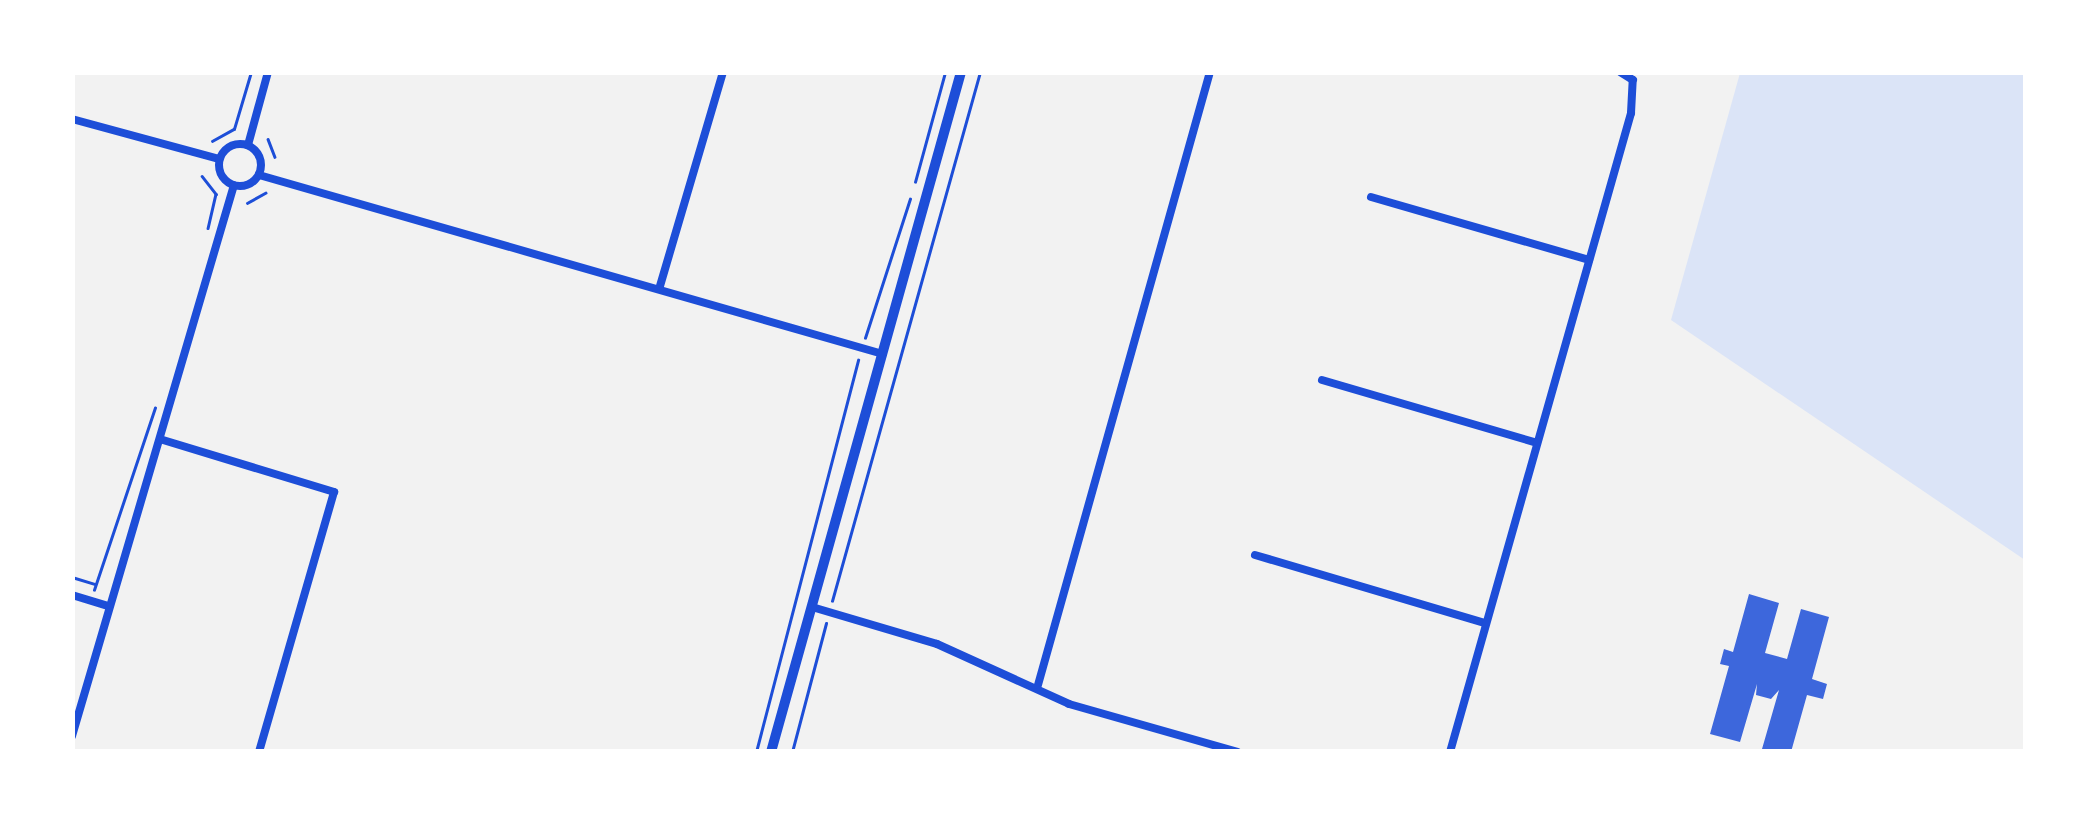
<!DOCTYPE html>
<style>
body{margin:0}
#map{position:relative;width:2098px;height:824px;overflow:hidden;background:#f2f2f2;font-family:Poppins,sans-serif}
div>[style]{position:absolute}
.green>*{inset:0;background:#dbe4f7}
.building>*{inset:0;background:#3d67dc}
.path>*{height:2.5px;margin:-1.25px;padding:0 1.25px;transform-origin:1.25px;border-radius:1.25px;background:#1d4ed8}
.minor>*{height:8px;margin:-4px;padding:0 4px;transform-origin:4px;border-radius:4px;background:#1d4ed8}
.minor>.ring{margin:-4px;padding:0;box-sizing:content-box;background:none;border:8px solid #1d4ed8;border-radius:50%}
.tertiary>*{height:10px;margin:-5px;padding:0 5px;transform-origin:5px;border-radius:5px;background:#1d4ed8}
span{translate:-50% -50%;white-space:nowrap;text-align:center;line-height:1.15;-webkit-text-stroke:8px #fff;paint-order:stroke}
.frame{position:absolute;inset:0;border:75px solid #fff;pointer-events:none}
</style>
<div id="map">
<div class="green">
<div style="clip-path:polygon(1740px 73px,2025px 73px,2025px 560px,1671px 320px)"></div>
</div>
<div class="building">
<div style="clip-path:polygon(1749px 594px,1779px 603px,1765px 653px,1787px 659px,1801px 609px,1829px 617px,1812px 679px,1827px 684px,1823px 699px,1807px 695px,1791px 752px,1762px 749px,1779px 690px,1771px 699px,1756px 695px,1757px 684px,1740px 742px,1710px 734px,1729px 666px,1720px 664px,1724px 649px,1733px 652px)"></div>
</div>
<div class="path">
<div style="left:268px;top:139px;width:19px;rotate:69deg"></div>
<div style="left:212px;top:141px;width:25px;rotate:-29deg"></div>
<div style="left:234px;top:129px;width:59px;rotate:-73.4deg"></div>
<div style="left:202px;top:176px;width:23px;rotate:52deg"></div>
<div style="left:216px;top:194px;width:35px;rotate:103deg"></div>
<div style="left:915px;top:182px;width:114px;rotate:-74.7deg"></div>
<div style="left:247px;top:203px;width:21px;rotate:-29deg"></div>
<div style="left:865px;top:338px;width:146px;rotate:-72.1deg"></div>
<div style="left:72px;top:577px;width:24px;rotate:17deg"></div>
<div style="left:94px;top:590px;width:192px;rotate:-71.5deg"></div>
<div style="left:832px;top:601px;width:549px;rotate:-74.37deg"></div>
<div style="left:756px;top:752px;width:405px;rotate:-75.4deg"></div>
<div style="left:792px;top:752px;width:133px;rotate:-75.2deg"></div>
</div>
<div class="minor">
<div style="left:72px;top:119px;width:152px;rotate:15.2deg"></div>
<div class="ring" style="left:219px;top:144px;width:34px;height:34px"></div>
<div style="left:248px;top:145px;width:76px;rotate:-74.7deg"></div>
<div style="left:259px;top:175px;width:649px;rotate:16.01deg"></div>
<div style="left:1371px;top:197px;width:227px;rotate:16.1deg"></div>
<div style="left:660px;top:286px;width:223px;rotate:-73.6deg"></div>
<div style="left:1322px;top:380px;width:224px;rotate:16.3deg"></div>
<div style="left:163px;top:440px;width:179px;rotate:16.9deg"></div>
<div style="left:334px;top:492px;width:271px;rotate:106.1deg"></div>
<div style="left:1255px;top:555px;width:240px;rotate:16.5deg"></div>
<div style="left:72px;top:595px;width:39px;rotate:17deg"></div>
<div style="left:812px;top:607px;width:130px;rotate:16.5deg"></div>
<div style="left:937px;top:644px;width:145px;rotate:24.4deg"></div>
<div style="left:1069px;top:704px;width:175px;rotate:15.9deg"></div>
<div style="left:1038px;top:685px;width:637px;rotate:-74.33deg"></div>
<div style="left:72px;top:736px;width:574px;rotate:-73.62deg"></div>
<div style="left:1450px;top:752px;width:664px;rotate:-74.18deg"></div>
<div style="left:1631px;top:113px;width:33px;rotate:-87deg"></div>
<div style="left:1633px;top:80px;width:15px;rotate:-148deg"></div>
</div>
<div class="tertiary">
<div style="left:771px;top:752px;width:706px;rotate:-74.39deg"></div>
</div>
<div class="frame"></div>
</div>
